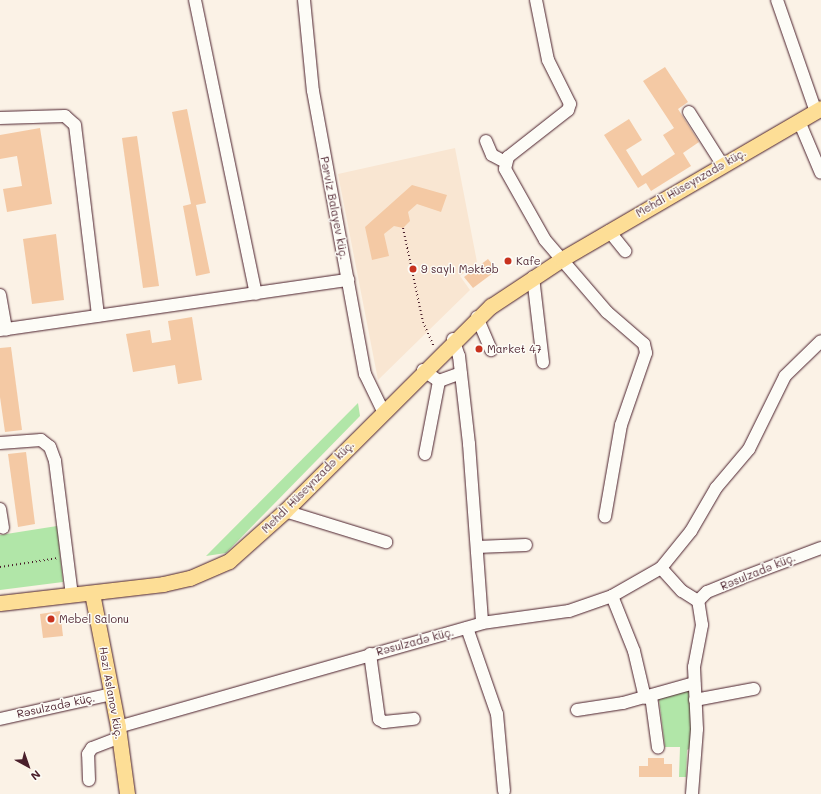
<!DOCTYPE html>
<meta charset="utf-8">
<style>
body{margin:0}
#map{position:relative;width:821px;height:794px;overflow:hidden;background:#fbf2e6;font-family:Mali,sans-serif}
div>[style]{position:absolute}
.built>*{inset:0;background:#f9e6d2}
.green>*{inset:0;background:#b1e6a8}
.building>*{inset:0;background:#f4c9a4}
.path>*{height:2px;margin-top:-1px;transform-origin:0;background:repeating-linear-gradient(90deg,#4a1f2b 0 1px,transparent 0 4px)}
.roads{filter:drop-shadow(0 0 1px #4a1f2b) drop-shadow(0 0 1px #4a1f2b)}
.minor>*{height:12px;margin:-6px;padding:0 6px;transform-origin:6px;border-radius:6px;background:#fdfcf7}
.major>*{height:15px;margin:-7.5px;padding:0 7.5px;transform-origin:7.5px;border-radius:7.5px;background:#fdde96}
.dots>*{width:11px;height:11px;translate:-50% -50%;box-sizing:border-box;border:2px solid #fdfcf7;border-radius:50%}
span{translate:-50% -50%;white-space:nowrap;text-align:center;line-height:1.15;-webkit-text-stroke:3px #fdfcf7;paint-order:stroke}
.street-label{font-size:11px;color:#4a1f2b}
.poi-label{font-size:11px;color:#4a1f2b}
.left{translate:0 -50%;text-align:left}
.north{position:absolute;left:8px;top:746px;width:40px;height:40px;-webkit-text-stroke:3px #fdfcf7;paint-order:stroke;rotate:140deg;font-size:11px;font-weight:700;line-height:16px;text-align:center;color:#4a1f2b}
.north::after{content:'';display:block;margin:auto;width:14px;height:18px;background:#4a1f2b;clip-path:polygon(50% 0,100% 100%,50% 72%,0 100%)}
</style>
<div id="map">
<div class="built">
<div style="clip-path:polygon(455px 148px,477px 262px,460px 276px,470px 290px,378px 380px,338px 174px)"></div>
</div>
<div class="green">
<div style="clip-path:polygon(358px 403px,360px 416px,226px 553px,206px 556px)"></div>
<div style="clip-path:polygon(57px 526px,63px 582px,0 590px,0 535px)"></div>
<div style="clip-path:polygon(689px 690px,693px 746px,687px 750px,686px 777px,679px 777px,680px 747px,665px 747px,659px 699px)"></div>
</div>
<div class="building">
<div style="clip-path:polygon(665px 67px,688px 102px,678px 109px,699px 142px,683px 153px,691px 166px,651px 191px,646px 183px,638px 188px,604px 135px,629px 119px,642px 140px,626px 150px,642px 176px,675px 154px,663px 135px,674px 128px,643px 81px)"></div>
<div style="clip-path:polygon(187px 109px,206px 203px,196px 205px,210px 273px,196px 276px,183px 206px,191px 204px,172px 112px)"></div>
<div style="clip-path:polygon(40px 128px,52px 204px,7px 212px,3px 189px,22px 186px,17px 156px,0 159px,0 135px)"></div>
<div style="clip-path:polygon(137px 136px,159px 286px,143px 288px,122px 138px)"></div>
<div style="clip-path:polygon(412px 185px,447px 195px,441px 212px,417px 204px,408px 212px,410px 221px,403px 228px,394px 226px,384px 234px,389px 256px,372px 260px,365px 227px)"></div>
<div style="clip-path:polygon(56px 234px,64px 300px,32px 304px,23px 239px)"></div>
<div style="clip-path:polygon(488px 259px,497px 270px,473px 288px,464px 277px)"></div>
<div style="clip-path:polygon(192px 317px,202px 380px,178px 384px,175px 365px,133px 372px,126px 334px,150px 330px,152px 343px,171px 340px,168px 321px)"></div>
<div style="clip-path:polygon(11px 347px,22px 430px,5px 432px,0 397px,0 348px)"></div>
<div style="clip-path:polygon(26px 452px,35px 524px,18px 527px,8px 454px)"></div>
<div style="clip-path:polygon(60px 611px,63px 636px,43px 638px,40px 614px)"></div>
<div style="clip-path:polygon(648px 758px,664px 758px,664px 764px,672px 764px,672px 777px,639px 777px,639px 766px,648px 766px)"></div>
</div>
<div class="path">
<div style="left:403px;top:228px;width:96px;rotate:78deg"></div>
<div style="left:423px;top:322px;width:27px;rotate:66deg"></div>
<div style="left:0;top:567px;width:59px;rotate:-8.8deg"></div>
</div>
<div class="roads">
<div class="minor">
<div style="left:195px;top:0;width:300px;rotate:78.3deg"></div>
<div style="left:304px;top:0;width:91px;rotate:84.4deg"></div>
<div style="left:313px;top:91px;width:288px;rotate:79.6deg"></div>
<div style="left:365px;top:374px;width:41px;rotate:64.1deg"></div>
<div style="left:536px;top:0;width:61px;rotate:78.7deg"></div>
<div style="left:548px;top:60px;width:49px;rotate:63.4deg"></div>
<div style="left:570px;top:104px;width:6px;rotate:108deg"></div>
<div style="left:568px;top:110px;width:76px;rotate:141.9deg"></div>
<div style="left:508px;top:157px;width:12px;rotate:104deg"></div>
<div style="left:505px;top:169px;width:81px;rotate:60.6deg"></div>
<div style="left:545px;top:240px;width:95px;rotate:49.3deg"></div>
<div style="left:607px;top:312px;width:49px;rotate:40.9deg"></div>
<div style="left:644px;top:344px;width:9px;rotate:77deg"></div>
<div style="left:646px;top:353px;width:76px;rotate:109.1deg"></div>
<div style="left:621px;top:425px;width:93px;rotate:99.9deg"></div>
<div style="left:777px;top:0;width:119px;rotate:70.8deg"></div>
<div style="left:689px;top:112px;width:62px;rotate:57.6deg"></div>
<div style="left:0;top:118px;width:65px;rotate:-1.8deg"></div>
<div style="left:65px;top:116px;width:13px;rotate:42deg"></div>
<div style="left:75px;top:125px;width:192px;rotate:83.1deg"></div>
<div style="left:799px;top:121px;width:56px;rotate:67.1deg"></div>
<div style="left:486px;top:141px;width:15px;rotate:67deg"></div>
<div style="left:492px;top:155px;width:15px;rotate:28deg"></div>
<div style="left:609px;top:231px;width:26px;rotate:51deg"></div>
<div style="left:533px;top:277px;width:86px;rotate:83.3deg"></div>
<div style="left:0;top:295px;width:35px;rotate:80deg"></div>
<div style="left:477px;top:317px;width:36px;rotate:67deg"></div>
<div style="left:0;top:330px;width:352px;rotate:-8.2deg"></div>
<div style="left:453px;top:339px;width:18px;rotate:71deg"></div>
<div style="left:459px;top:356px;width:89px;rotate:83.5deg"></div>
<div style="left:469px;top:444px;width:179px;rotate:85.8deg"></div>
<div style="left:423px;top:370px;width:19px;rotate:35deg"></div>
<div style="left:439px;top:381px;width:23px;rotate:-20deg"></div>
<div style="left:0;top:443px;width:41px;rotate:-4.2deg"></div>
<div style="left:41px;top:440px;width:11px;rotate:38deg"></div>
<div style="left:50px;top:447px;width:15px;rotate:70deg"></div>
<div style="left:55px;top:461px;width:135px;rotate:82.8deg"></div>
<div style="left:425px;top:454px;width:74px;rotate:-79.1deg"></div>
<div style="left:0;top:509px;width:19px;rotate:81deg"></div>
<div style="left:285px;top:511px;width:106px;rotate:17.1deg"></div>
<div style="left:477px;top:547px;width:49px;rotate:-2.3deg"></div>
<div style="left:661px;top:568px;width:48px;rotate:-51deg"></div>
<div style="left:691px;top:531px;width:50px;rotate:-59.8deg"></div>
<div style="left:716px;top:488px;width:51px;rotate:-49.8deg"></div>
<div style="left:749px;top:449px;width:81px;rotate:-63.7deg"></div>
<div style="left:785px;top:376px;width:50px;rotate:-44.2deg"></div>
<div style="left:612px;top:596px;width:59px;rotate:68.2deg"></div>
<div style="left:634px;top:651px;width:48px;rotate:76.8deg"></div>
<div style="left:467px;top:628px;width:91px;rotate:70.8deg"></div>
<div style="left:497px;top:714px;width:77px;rotate:84.8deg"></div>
<div style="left:370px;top:654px;width:66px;rotate:82.1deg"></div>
<div style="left:379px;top:719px;width:6px;rotate:31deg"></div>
<div style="left:384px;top:722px;width:30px;rotate:-6deg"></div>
<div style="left:651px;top:696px;width:52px;rotate:82.3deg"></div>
<div style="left:695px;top:700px;width:60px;rotate:-10.6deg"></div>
<div style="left:577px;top:710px;width:47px;rotate:-8.7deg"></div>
<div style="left:623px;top:703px;width:74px;rotate:-15.7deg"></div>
<div style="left:0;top:719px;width:115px;rotate:-12.6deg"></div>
<div style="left:118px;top:727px;width:379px;rotate:-15.9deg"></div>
<div style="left:482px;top:623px;width:88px;rotate:-7.9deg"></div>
<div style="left:569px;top:611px;width:46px;rotate:-19.2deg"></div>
<div style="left:612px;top:596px;width:56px;rotate:-29.7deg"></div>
<div style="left:661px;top:568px;width:31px;rotate:48deg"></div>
<div style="left:682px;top:591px;width:19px;rotate:32deg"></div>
<div style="left:698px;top:601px;width:13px;rotate:-45deg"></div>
<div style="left:707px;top:592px;width:37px;rotate:-22deg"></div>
<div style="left:741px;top:578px;width:85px;rotate:-20.6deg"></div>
<div style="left:89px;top:780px;width:26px;rotate:-92deg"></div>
<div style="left:88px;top:754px;width:7px;rotate:-56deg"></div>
<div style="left:92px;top:748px;width:30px;rotate:-21deg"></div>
<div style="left:692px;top:794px;width:65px;rotate:-85.6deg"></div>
<div style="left:697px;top:729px;width:62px;rotate:-92.8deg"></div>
<div style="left:694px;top:667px;width:43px;rotate:-79.2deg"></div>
<div style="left:702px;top:625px;width:24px;rotate:-99deg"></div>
</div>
<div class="major">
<div style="left:92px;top:593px;width:136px;rotate:79deg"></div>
<div style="left:118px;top:727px;width:68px;rotate:82.3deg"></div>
<div style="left:0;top:603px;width:164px;rotate:-6.6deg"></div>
<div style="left:163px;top:584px;width:28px;rotate:-13deg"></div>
<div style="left:190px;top:578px;width:43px;rotate:-23.6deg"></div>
<div style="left:229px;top:561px;width:75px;rotate:-41.8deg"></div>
<div style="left:285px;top:511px;width:291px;rotate:-44.9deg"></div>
<div style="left:491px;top:306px;width:85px;rotate:-33.5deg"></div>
<div style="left:562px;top:259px;width:300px;rotate:-30.2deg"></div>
</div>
</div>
<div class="dots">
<div style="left:508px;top:261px;background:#c8321e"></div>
<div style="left:413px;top:269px;background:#c8321e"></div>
<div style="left:479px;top:349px;background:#c8321e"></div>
<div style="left:51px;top:619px;background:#c8321e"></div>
</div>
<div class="street-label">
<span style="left:691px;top:183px;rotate:-30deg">Mehdi Hüseynzadə küç.</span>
<span style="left:334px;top:208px;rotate:79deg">Pərviz Balayev küç.</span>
<span style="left:308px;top:487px;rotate:-45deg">Mehdi Hüseynzadə küç.</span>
<span style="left:758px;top:572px;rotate:-22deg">Rəsulzadə küç.</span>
<span style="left:415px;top:642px;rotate:-15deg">Rəsulzadə küç.</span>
<span style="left:111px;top:693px;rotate:80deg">Həzi Aslanov küç.</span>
<span style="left:56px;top:706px;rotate:-12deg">Rəsulzadə küç.</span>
</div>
<div class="poi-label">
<span class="left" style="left:516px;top:261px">Kafe</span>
<span class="left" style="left:421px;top:269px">9 saylı Məktəb</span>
<span class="left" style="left:487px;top:349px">Market 47</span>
<span class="left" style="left:59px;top:619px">Mebel Salonu</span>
</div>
<div class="north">N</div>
</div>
